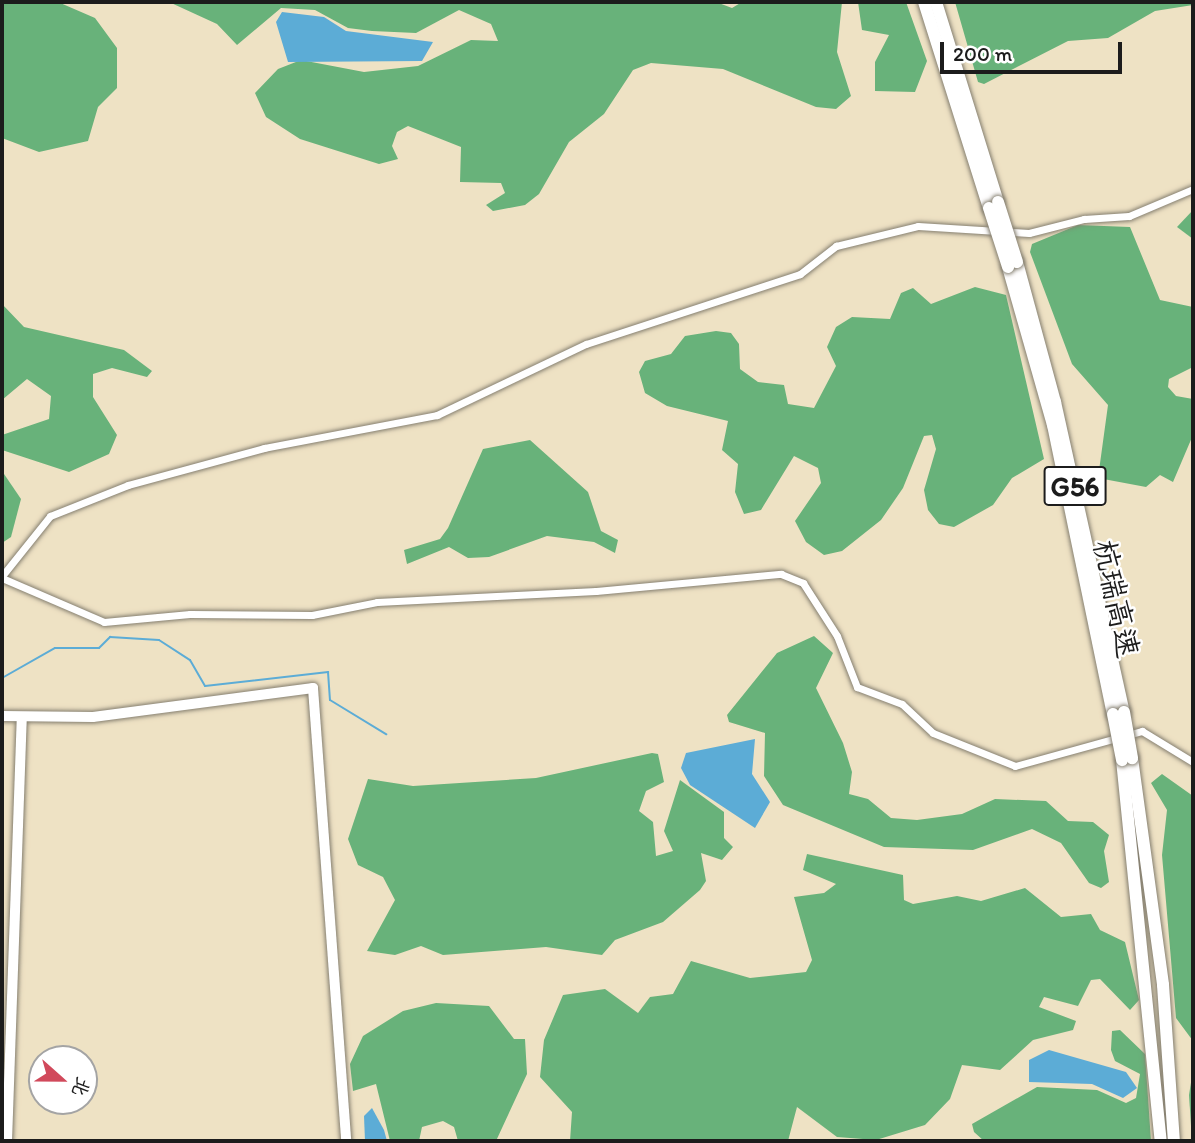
<!DOCTYPE html>
<meta charset="utf-8">
<style>
body{margin:0}
#map{position:relative;width:1195px;height:1143px;overflow:hidden;background:#eee2c4;font-family:Itim,"LXGW WenKai TC",sans-serif}
div>[style]{position:absolute}
.forest>*{inset:0;background:#68b27a}
.water>*{inset:0;background:#5cacd6}
.stream>*{height:2px;margin:-1px;padding:0 1px;transform-origin:1px;border-radius:1px;background:#5cacd6}
.roads{filter:drop-shadow(0 0 2px #857f70) drop-shadow(0 0 2px #857f70)}
.street>*{height:7px;margin:-3.5px;padding:0 3.5px;transform-origin:3.5px;border-radius:3.5px;background:#fff}
.secondary>*{height:10px;margin:-5px;padding:0 5px;transform-origin:5px;border-radius:5px;background:#fff}
.highway>*{height:12px;margin:-6px;padding:0 6px;transform-origin:6px;border-radius:6px;background:#fff}
.bridges{filter:drop-shadow(0 0 2px #857f70) drop-shadow(0 0 2px #857f70)}
.highway-bridge>*{height:12px;margin:-6px;padding:0 6px;transform-origin:6px;border-radius:6px;background:#fff}
span{translate:-50% -50%;white-space:nowrap;text-align:center;line-height:1.15;-webkit-text-stroke:5px #fff;paint-order:stroke}
.shield-label span{padding:2px 5px;background:#fff;border:2px solid;border-radius:5px;-webkit-text-stroke-width:0}
.shield-label{font-size:28px;color:#1c1c1c;font-weight:700}
.street-label{font-size:30px;color:#1c1c1c}
.frame{position:absolute;inset:0;border:4px solid #1c1c1c;pointer-events:none}
.north{position:absolute;left:28px;top:1045px;width:70px;height:70px;box-sizing:border-box;background:#fff;border:2px solid #a4a4a4;border-radius:50%;rotate:111deg;font-size:19px;font-weight:700;line-height:28px;text-align:center;color:#1c1c1c}
.north::after{content:'';display:block;margin:auto;width:24px;height:32px;background:#d1495b;clip-path:polygon(50% 0,100% 100%,50% 72%,0 100%)}
.scale{position:absolute;left:940px;top:42px;width:182px;height:32px;box-sizing:border-box;border:4px solid #1c1c1c;border-top:0;padding-left:9px;font-size:21px;line-height:24px;white-space:nowrap;color:#1c1c1c;-webkit-text-stroke:5px #fff;paint-order:stroke}
</style>
<div id="map">
<div class="forest">
<div style="clip-path:polygon(58px 2px,95px 18px,117px 48px,117px 88px,98px 107px,88px 141px,39px 152px,2px 138px,2px 4px)"></div>
<div style="clip-path:polygon(169px 2px,716px 2px,732px 8px,742px 2px,842px 2px,837px 52px,851px 96px,836px 109px,816px 107px,723px 69px,651px 63px,633px 70px,604px 114px,569px 142px,539px 194px,525px 205px,493px 211px,486px 205px,505px 193px,501px 183px,460px 182px,461px 147px,408px 126px,397px 132px,392px 146px,398px 159px,379px 164px,300px 139px,266px 117px,255px 93px,278px 69px,301px 60px,364px 72px,418px 66px,471px 40px,498px 41px,491px 24px,459px 10px,416px 33px,372px 31px,348px 28px,315px 10px,281px 8px,237px 45px,217px 24px)"></div>
<div style="clip-path:polygon(858px 2px,906px 2px,927px 61px,915px 92px,875px 91px,875px 62px,889px 35px,862px 30px)"></div>
<div style="clip-path:polygon(955px 2px,1193px 2px,1193px 5px,1155px 11px,1108px 38px,1068px 41px,984px 84px,978px 82px)"></div>
<div style="clip-path:polygon(1193px 210px,1193px 239px,1177px 227px)"></div>
<div style="clip-path:polygon(1078px 225px,1130px 227px,1160px 300px,1193px 307px,1193px 367px,1169px 379px,1168px 387px,1176px 396px,1193px 399px,1193px 435px,1173px 482px,1160px 475px,1146px 487px,1098px 478px,1108px 405px,1072px 364px,1030px 252px,1032px 244px)"></div>
<div style="clip-path:polygon(975px 287px,1006px 295px,1044px 459px,1012px 478px,993px 505px,954px 527px,939px 524px,928px 510px,924px 490px,936px 449px,932px 435px,924px 436px,903px 488px,881px 520px,842px 551px,824px 555px,806px 542px,795px 521px,821px 483px,818px 468px,794px 456px,761px 510px,744px 514px,735px 492px,738px 464px,722px 450px,728px 421px,667px 406px,645px 393px,639px 372px,645px 361px,671px 354px,685px 336px,716px 331px,731px 333px,739px 344px,740px 369px,758px 382px,784px 385px,788px 404px,814px 408px,836px 366px,827px 347px,836px 327px,852px 317px,890px 319px,901px 293px,913px 288px,931px 304px)"></div>
<div style="clip-path:polygon(2px 304px,24px 327px,124px 350px,152px 371px,147px 377px,112px 368px,93px 374px,93px 397px,117px 435px,109px 454px,69px 472px,2px 450px,2px 435px,49px 419px,51px 396px,27px 379px,2px 400px)"></div>
<div style="clip-path:polygon(530px 440px,588px 492px,601px 531px,618px 540px,615px 553px,594px 542px,547px 536px,489px 557px,468px 558px,449px 547px,407px 564px,404px 550px,440px 539px,448px 528px,483px 449px)"></div>
<div style="clip-path:polygon(2px 471px,21px 499px,11px 537px,2px 543px)"></div>
<div style="clip-path:polygon(814px 636px,833px 653px,816px 688px,843px 743px,852px 772px,849px 794px,868px 799px,891px 818px,917px 820px,962px 814px,995px 799px,1046px 801px,1068px 821px,1093px 822px,1109px 835px,1104px 851px,1109px 882px,1101px 888px,1089px 883px,1061px 843px,1032px 829px,973px 850px,884px 847px,783px 805px,764px 776px,765px 733px,729px 722px,727px 715px,777px 653px)"></div>
<div style="clip-path:polygon(652px 753px,658px 754px,664px 782px,646px 791px,639px 811px,653px 822px,656px 856px,673px 851px,664px 831px,680px 780px,724px 812px,724px 838px,733px 847px,722px 860px,701px 853px,706px 881px,700px 890px,663px 922px,615px 940px,602px 955px,546px 947px,443px 955px,421px 946px,395px 955px,367px 951px,395px 900px,383px 877px,358px 865px,348px 839px,368px 779px,413px 786px,536px 778px)"></div>
<div style="clip-path:polygon(1162px 774px,1193px 796px,1193px 1041px,1176px 1018px,1162px 855px,1167px 810px,1151px 783px)"></div>
<div style="clip-path:polygon(807px 854px,903px 875px,904px 900px,913px 904px,957px 896px,981px 901px,1025px 888px,1061px 917px,1091px 914px,1100px 930px,1125px 942px,1139px 1000px,1130px 1010px,1100px 979px,1091px 980px,1078px 1006px,1044px 997px,1039px 1007px,1076px 1021px,1073px 1030px,1033px 1040px,1000px 1070px,962px 1065px,950px 1099px,925px 1125px,876px 1140px,837px 1137px,797px 1107px,788px 1141px,570px 1141px,572px 1112px,540px 1077px,544px 1040px,563px 995px,605px 989px,638px 1013px,650px 997px,673px 994px,691px 961px,750px 978px,806px 972px,812px 960px,794px 897px,824px 893px,836px 884px,803px 870px)"></div>
<div style="clip-path:polygon(436px 1003px,489px 1006px,514px 1039px,525px 1039px,527px 1074px,496px 1141px,458px 1141px,454px 1127px,443px 1121px,422px 1127px,419px 1141px,390px 1141px,376px 1084px,353px 1091px,350px 1064px,363px 1036px,403px 1011px)"></div>
<div style="clip-path:polygon(1120px 1030px,1145px 1054px,1151px 1141px,984px 1141px,974px 1132px,972px 1124px,1037px 1087px,1097px 1090px,1126px 1103px,1136px 1098px,1140px 1074px,1115px 1061px,1111px 1050px,1112px 1031px)"></div>
<div style="clip-path:polygon(1193px 1070px,1193px 1141px,1192px 1141px,1189px 1095px)"></div>
</div>
<div class="water">
<div style="clip-path:polygon(282px 12px,324px 17px,346px 31px,433px 42px,422px 61px,288px 62px,276px 22px)"></div>
<div style="clip-path:polygon(755px 739px,752px 774px,770px 802px,755px 828px,690px 785px,681px 768px,686px 753px)"></div>
<div style="clip-path:polygon(1049px 1050px,1126px 1072px,1137px 1088px,1123px 1098px,1092px 1084px,1029px 1082px,1029px 1060px)"></div>
<div style="clip-path:polygon(372px 1108px,384px 1130px,387px 1141px,365px 1141px,364px 1116px)"></div>
</div>
<div class="stream">
<div style="left:2px;top:678px;width:61px;rotate:-29.5deg"></div>
<div style="left:55px;top:648px;width:44px"></div>
<div style="left:99px;top:648px;width:16px;rotate:-45deg"></div>
<div style="left:110px;top:637px;width:49px;rotate:3.5deg"></div>
<div style="left:159px;top:640px;width:37px;rotate:33deg"></div>
<div style="left:190px;top:660px;width:30px;rotate:60deg"></div>
<div style="left:205px;top:686px;width:124px;rotate:-6.5deg"></div>
<div style="left:328px;top:672px;width:28px;rotate:86deg"></div>
<div style="left:330px;top:700px;width:66px;rotate:31.3deg"></div>
</div>
<div class="roads">
<div class="street">
<div style="left:2px;top:576px;width:77px;rotate:-51.3deg"></div>
<div style="left:50px;top:516px;width:84px;rotate:-21.7deg"></div>
<div style="left:128px;top:485px;width:141px;rotate:-15.2deg"></div>
<div style="left:264px;top:448px;width:176px;rotate:-10.8deg"></div>
<div style="left:437px;top:415px;width:165px;rotate:-25.5deg"></div>
<div style="left:586px;top:344px;width:225px;rotate:-18.1deg"></div>
<div style="left:800px;top:274px;width:46px;rotate:-37.9deg"></div>
<div style="left:836px;top:246px;width:84px;rotate:-13.7deg"></div>
<div style="left:918px;top:226px;width:111px;rotate:3.6deg"></div>
<div style="left:1029px;top:233px;width:57px;rotate:-14.3deg"></div>
<div style="left:1084px;top:219px;width:45px;rotate:-3.8deg"></div>
<div style="left:1129px;top:216px;width:69px;rotate:-22.9deg"></div>
<div style="left:2px;top:578px;width:111px;rotate:23.3deg"></div>
<div style="left:104px;top:622px;width:86px;rotate:-5.3deg"></div>
<div style="left:190px;top:614px;width:122px;rotate:0.5deg"></div>
<div style="left:312px;top:615px;width:66px;rotate:-11.3deg"></div>
<div style="left:377px;top:602px;width:219px;rotate:-2.9deg"></div>
<div style="left:596px;top:591px;width:186px;rotate:-5.3deg"></div>
<div style="left:781px;top:574px;width:24px;rotate:22deg"></div>
<div style="left:803px;top:583px;width:63px;rotate:57.3deg"></div>
<div style="left:837px;top:636px;width:55px;rotate:68.6deg"></div>
<div style="left:857px;top:687px;width:48px;rotate:20.7deg"></div>
<div style="left:902px;top:704px;width:42px;rotate:43.1deg"></div>
<div style="left:933px;top:733px;width:88px;rotate:21.9deg"></div>
<div style="left:1015px;top:766px;width:132px;rotate:-15.4deg"></div>
<div style="left:1142px;top:731px;width:60px;rotate:31.3deg"></div>
</div>
<div class="secondary">
<div style="left:2px;top:716px;width:91px;rotate:0.6deg"></div>
<div style="left:93px;top:717px;width:222px;rotate:-7.5deg"></div>
<div style="left:313px;top:688px;width:454px;rotate:85.8deg"></div>
<div style="left:7px;top:1141px;width:424px;rotate:-88deg"></div>
</div>
<div class="highway">
<div style="left:924px;top:2px;width:216px;rotate:72.5deg"></div>
<div style="left:936px;top:2px;width:209px;rotate:72.8deg"></div>
<div style="left:1017px;top:262px;width:145px;rotate:74.8deg"></div>
<div style="left:1055px;top:402px;width:318px;rotate:77.5deg"></div>
<div style="left:1008px;top:267px;width:164px;rotate:74.1deg"></div>
<div style="left:1053px;top:425px;width:295px;rotate:78.3deg"></div>
<div style="left:1132px;top:758px;width:229px;rotate:82.2deg"></div>
<div style="left:1163px;top:985px;width:156px;rotate:86deg"></div>
<div style="left:1122px;top:760px;width:383px;rotate:84.2deg"></div>
</div>
</div>
<div class="bridges">
<div class="highway-bridge">
<div style="left:998px;top:202px;width:63px;rotate:72.4deg"></div>
<div style="left:989px;top:208px;width:62px;rotate:72.1deg"></div>
<div style="left:1124px;top:712px;width:47px;rotate:80.1deg"></div>
<div style="left:1113px;top:714px;width:47px;rotate:78.9deg"></div>
</div>
</div>
<div class="shield-label">
<span style="left:1075px;top:486px">G56</span>
</div>
<div class="street-label">
<span style="left:1116px;top:599px;rotate:78deg">杭瑞高速</span>
</div>
<div class="frame"></div>
<div class="north">北</div>
<div class="scale">200 m</div>
</div>
